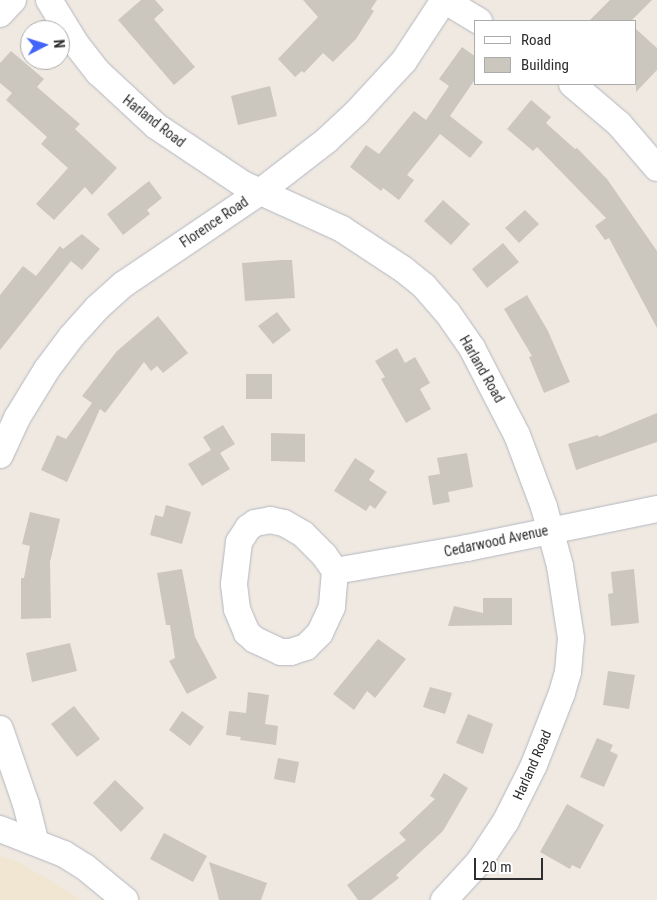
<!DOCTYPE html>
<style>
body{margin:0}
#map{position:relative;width:657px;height:900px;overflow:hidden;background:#efe9e1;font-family:"Roboto Condensed",sans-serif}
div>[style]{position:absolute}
.education>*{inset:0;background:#f0e6d1}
.building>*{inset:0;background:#cbc7bf}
.roads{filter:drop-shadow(0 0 1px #b4b7c1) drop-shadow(0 0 1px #b4b7c1)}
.minor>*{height:26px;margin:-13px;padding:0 13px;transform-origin:13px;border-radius:13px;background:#fff}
span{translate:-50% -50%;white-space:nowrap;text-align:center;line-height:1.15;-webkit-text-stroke:4px #fff;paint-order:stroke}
.street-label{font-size:14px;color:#2e2e2e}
.legend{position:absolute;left:474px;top:20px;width:162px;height:65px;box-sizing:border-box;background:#fff;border:1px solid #ababab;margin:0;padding:6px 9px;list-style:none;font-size:15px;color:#2e2e2e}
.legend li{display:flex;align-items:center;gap:10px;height:25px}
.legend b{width:25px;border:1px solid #ababab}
.north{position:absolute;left:20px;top:20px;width:50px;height:50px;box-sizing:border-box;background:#fff;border:1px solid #ababab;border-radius:50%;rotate:85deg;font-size:14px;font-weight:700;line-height:20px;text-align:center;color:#2e2e2e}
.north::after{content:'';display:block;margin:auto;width:18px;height:22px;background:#4264fb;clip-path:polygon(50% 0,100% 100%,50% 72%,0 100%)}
.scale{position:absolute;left:474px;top:858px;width:69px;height:22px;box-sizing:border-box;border:2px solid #2e2e2e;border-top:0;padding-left:6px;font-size:15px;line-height:18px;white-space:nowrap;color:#2e2e2e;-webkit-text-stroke:4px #fff;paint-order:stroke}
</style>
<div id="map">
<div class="education">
<div style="clip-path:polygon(0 856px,19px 862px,82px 900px,0 900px)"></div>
</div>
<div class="building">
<div style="clip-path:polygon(141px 0,155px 0,164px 10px,154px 19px,195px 67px,174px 85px,118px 20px)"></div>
<div style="clip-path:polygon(303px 0,377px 0,371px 9px,374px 11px,356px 39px,333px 62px,323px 53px,304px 73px,302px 71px,295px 77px,278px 59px,318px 17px)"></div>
<div style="clip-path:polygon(610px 0,652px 0,631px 21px,589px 21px)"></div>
<div style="clip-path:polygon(636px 29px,657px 48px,657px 70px,636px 92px)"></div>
<div style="clip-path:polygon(462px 47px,476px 57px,476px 78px,450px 116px,483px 142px,470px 158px,440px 134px,407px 175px,414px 180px,399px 200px,383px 188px,381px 191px,350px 167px,366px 145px,379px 154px,414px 111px,426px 120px,449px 86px,439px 79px)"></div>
<div style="clip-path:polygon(11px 51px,44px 79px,37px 87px,80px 124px,75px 129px,117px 168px,92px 195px,85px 187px,54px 220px,36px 204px,68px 168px,41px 144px,47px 137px,6px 100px,12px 93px,0 83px,0 63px)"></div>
<div style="clip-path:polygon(270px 86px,277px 116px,238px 125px,231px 96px)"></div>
<div style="clip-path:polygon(531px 100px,551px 117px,546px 123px,575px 149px,577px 148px,607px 179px,657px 251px,657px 328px,609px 238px,605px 240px,595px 226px,606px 218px,537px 147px,533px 151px,507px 129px)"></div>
<div style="clip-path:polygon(149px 181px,162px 198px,147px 210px,150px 214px,123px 235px,107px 214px)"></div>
<div style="clip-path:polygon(443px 200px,470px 224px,451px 245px,424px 221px)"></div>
<div style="clip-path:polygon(525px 210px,539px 224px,519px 243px,505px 228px)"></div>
<div style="clip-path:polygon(82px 234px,100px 249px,82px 270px,71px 261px,0 350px,0 295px,23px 266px,36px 276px,60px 246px,63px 249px)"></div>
<div style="clip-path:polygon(503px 243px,519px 262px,487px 288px,472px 269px)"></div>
<div style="clip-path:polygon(281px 260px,292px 260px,295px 298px,245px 301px,242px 263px)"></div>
<div style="clip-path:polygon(527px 295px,548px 331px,570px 382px,544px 393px,529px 357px,532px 356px,504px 309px)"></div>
<div style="clip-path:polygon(277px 312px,291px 330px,273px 344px,258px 326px)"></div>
<div style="clip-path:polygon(158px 316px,188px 353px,163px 373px,157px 366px,151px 371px,144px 362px,105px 413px,100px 409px,67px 482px,41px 470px,57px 435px,66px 439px,92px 403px,82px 396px,117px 351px)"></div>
<div style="clip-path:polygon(397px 348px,405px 363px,415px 357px,430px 383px,420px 389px,431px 409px,406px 423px,381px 379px,385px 377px,375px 361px)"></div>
<div style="clip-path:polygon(246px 374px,272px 374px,272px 399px,246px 399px)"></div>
<div style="clip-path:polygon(657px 413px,657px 442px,576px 470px,568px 444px,598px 435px,599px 437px)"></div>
<div style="clip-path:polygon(223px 425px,235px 444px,220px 453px,230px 469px,202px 486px,188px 464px,211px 450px,203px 437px)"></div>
<div style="clip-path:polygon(271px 433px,305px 434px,305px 462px,271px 461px)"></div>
<div style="clip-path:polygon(467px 453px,473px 487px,448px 492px,450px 502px,433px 505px,428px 476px,440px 474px,437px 458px)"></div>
<div style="clip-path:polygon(355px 458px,375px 471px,369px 480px,387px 492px,375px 509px,370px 505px,366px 511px,334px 491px)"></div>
<div style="clip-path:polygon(166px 505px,191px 512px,182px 544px,150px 535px,155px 515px,163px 517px)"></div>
<div style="clip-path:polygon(30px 512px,60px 519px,50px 562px,51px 618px,21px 619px,21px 578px,24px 578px,30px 546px,22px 544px)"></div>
<div style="clip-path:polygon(182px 569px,195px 637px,217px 678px,187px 694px,169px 661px,175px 658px,170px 625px,166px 625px,157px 573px)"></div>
<div style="clip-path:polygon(634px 569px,639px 623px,611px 626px,608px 594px,613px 593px,611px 572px)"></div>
<div style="clip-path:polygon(483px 598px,512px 598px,512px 625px,448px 626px,454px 606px,483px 613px)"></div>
<div style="clip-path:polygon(378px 639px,406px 659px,375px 698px,367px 691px,354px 710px,333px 694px)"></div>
<div style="clip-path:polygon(70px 643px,77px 671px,32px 682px,26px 653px)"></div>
<div style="clip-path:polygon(608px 671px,635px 675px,629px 709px,603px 705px)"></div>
<div style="clip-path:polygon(430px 687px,452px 693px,445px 714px,423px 707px)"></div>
<div style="clip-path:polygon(248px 692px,269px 695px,265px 724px,278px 726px,276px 745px,240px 740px,241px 737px,226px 735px,229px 711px,246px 713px)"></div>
<div style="clip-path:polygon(74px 706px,100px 739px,77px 757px,51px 724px)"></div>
<div style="clip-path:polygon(182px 711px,204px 727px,190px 746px,169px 730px)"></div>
<div style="clip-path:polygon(468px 714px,493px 724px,483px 754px,456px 743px)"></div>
<div style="clip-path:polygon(597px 738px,613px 745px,610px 751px,618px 755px,604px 787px,580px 777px)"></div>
<div style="clip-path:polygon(278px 758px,299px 762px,295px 783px,274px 779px)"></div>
<div style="clip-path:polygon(444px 773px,468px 788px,443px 831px,396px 875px,399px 878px,371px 900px,358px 900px,347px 885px,406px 840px,399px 833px,435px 799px,430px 796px)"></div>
<div style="clip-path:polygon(115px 780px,144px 808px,121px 832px,93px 803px)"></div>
<div style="clip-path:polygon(567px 804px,604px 825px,580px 869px,572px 865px,570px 869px,540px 852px)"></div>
<div style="clip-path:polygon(164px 833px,207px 856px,193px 882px,150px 859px)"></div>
<div style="clip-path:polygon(209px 862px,267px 883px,261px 900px,219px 900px)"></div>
</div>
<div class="roads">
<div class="minor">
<div style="left:49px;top:0;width:52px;rotate:58.5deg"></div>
<div style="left:76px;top:44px;width:37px;rotate:52deg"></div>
<div style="left:99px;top:73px;width:78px;rotate:42.9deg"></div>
<div style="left:156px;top:126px;width:105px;rotate:33.7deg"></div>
<div style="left:243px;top:184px;width:109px;rotate:24.4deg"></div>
<div style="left:342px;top:229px;width:73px;rotate:33.3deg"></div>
<div style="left:403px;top:269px;width:27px;rotate:39deg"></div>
<div style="left:424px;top:286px;width:35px;rotate:49deg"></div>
<div style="left:447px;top:312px;width:44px;rotate:55.2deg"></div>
<div style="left:472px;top:348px;width:98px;rotate:62.7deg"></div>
<div style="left:517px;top:435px;width:77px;rotate:69.4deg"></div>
<div style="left:544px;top:507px;width:61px;rotate:74.8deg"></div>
<div style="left:560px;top:566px;width:73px;rotate:81.3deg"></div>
<div style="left:571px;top:638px;width:34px;rotate:95deg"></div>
<div style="left:568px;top:672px;width:22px;rotate:106deg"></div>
<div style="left:562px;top:693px;width:77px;rotate:111.3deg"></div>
<div style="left:534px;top:765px;width:63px;rotate:116.6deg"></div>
<div style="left:506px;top:821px;width:49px;rotate:123.4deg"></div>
<div style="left:479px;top:862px;width:52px;rotate:132.6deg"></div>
<div style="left:444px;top:0;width:41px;rotate:31deg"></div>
<div style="left:0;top:14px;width:19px;rotate:-47deg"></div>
<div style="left:572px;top:84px;width:62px;rotate:40.4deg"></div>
<div style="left:619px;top:124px;width:58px;rotate:49.2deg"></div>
<div style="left:0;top:455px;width:41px;rotate:-65.3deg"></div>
<div style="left:17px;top:418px;width:57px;rotate:-58.5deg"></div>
<div style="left:47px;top:369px;width:40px;rotate:-53deg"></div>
<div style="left:71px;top:337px;width:39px;rotate:-48deg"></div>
<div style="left:97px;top:308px;width:36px;rotate:-42deg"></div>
<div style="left:124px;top:284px;width:164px;rotate:-34.1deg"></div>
<div style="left:260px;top:192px;width:85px;rotate:-37.8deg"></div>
<div style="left:327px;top:140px;width:40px;rotate:-43deg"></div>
<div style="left:356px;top:113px;width:71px;rotate:-47.3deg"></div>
<div style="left:404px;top:61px;width:73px;rotate:-56.7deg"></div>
<div style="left:270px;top:520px;width:14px;rotate:12deg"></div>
<div style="left:284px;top:523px;width:22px;rotate:30deg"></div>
<div style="left:303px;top:534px;width:30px;rotate:45deg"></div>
<div style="left:324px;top:555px;width:19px;rotate:55deg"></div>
<div style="left:335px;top:571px;width:36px;rotate:95deg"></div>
<div style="left:332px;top:607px;width:29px;rotate:115deg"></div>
<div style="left:320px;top:633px;width:20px;rotate:135deg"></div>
<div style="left:306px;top:647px;width:16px;rotate:162deg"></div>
<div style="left:291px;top:652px;width:10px;rotate:180deg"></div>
<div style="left:281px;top:652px;width:29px;rotate:-155deg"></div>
<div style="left:255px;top:640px;width:11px;rotate:-139deg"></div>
<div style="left:247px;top:633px;width:26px;rotate:-113deg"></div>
<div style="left:237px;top:609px;width:25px;rotate:-97deg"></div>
<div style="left:234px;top:584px;width:42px;rotate:-83.2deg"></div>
<div style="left:239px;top:542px;width:17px;rotate:-57deg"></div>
<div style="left:248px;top:528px;width:9px;rotate:-36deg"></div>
<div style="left:255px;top:523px;width:15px;rotate:-11deg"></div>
<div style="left:335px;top:571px;width:134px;rotate:-9.9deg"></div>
<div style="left:467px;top:548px;width:194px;rotate:-11.6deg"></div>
<div style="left:0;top:729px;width:79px;rotate:70.9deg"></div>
<div style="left:26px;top:804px;width:38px;rotate:76deg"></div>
<div style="left:0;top:829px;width:69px;rotate:21.3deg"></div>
<div style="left:64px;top:854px;width:25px;rotate:32deg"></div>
<div style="left:85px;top:867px;width:52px;rotate:39.5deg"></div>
</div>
</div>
<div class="street-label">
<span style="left:154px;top:121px;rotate:38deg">Harland Road</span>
<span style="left:214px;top:222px;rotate:-34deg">Florence Road</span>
<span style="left:482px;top:369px;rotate:60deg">Harland Road</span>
<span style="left:496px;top:541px;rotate:-12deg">Cedarwood Avenue</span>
<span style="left:532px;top:765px;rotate:-66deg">Harland Road</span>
</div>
<ul class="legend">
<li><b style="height:6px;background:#fff"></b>Road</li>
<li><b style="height:14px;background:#cbc7bf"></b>Building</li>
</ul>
<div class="north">N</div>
<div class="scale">20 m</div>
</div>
